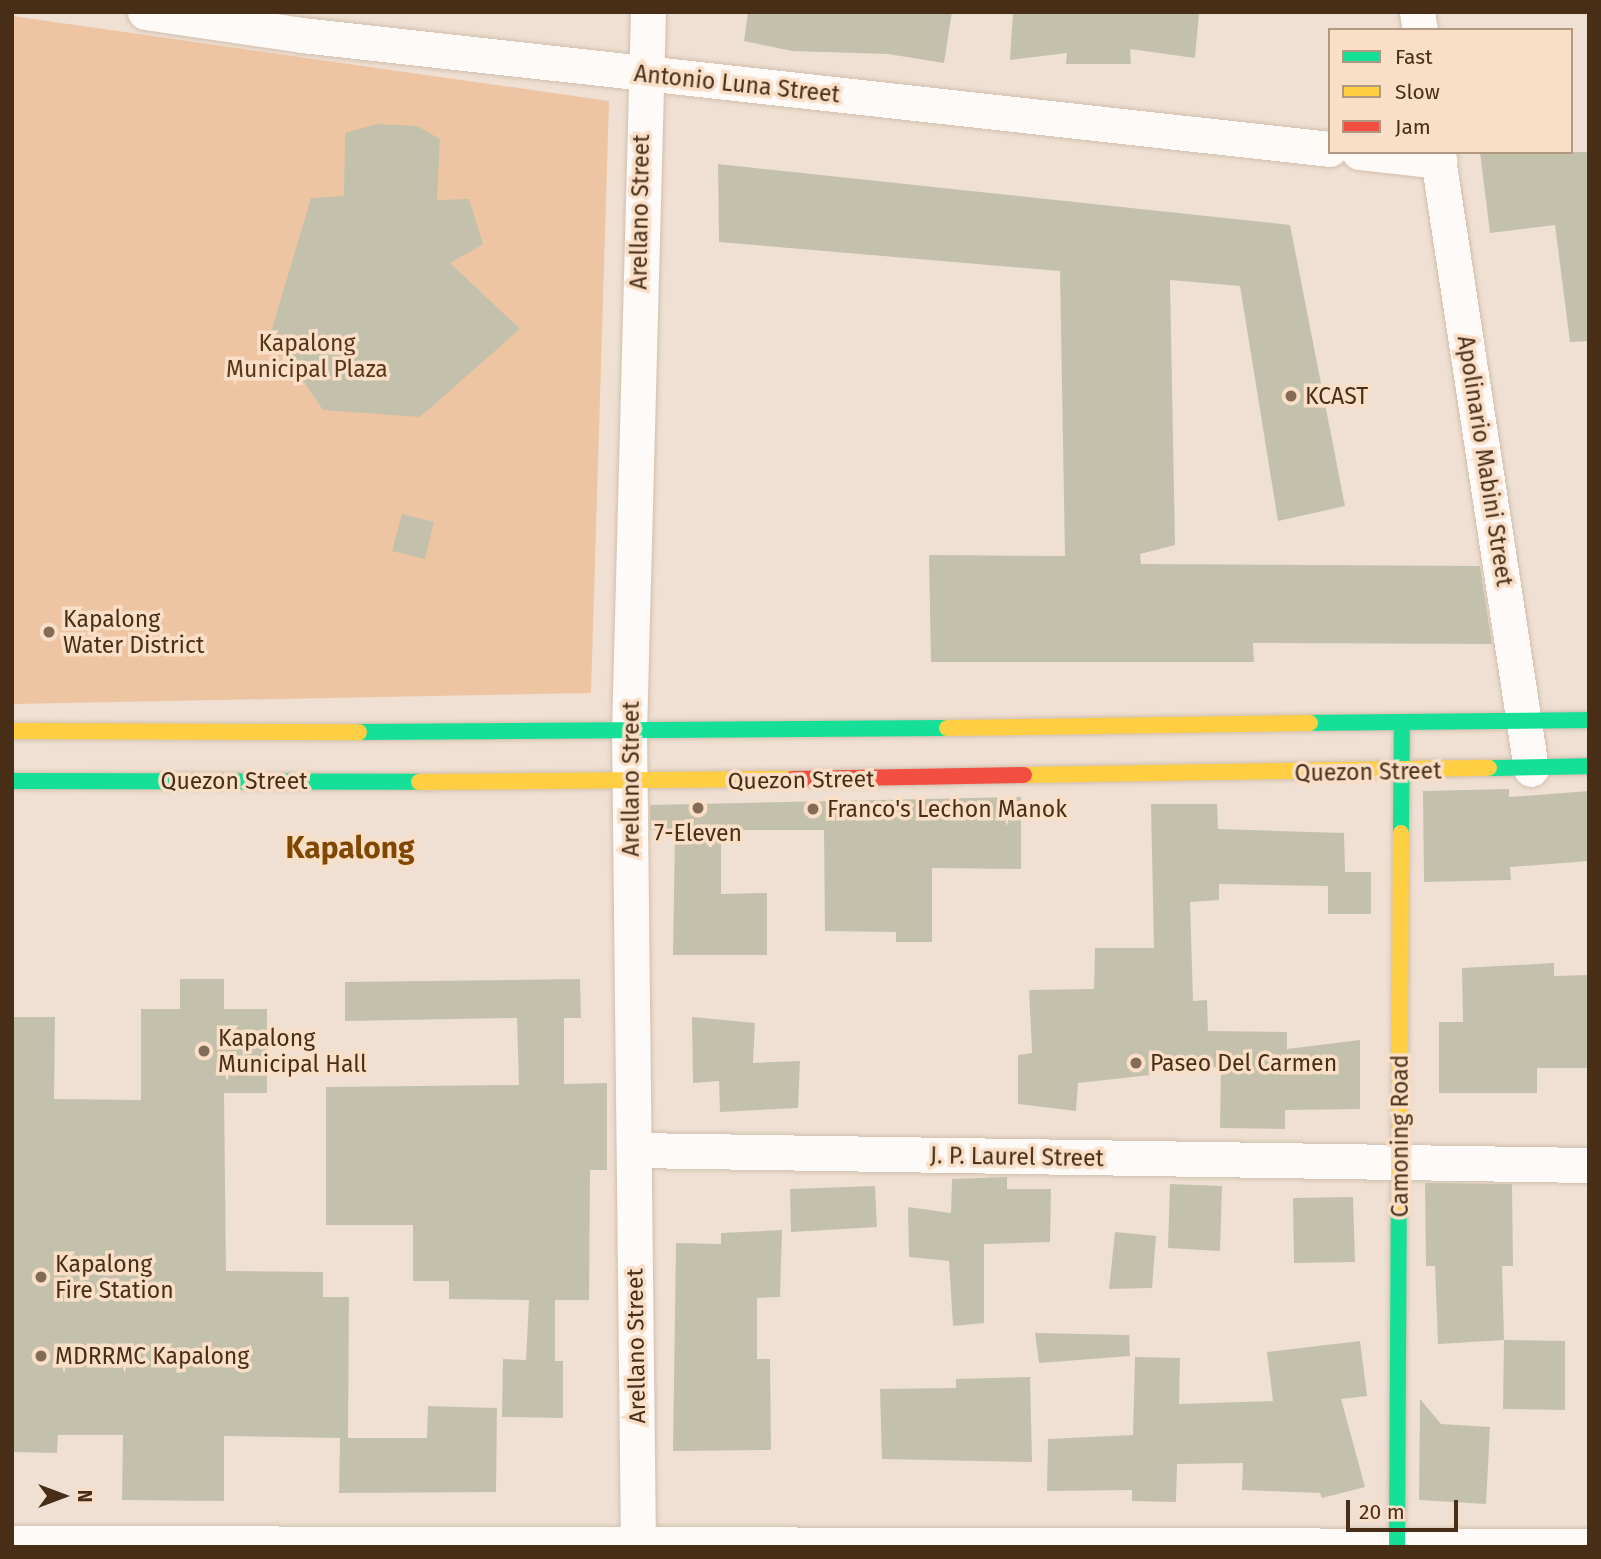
<!DOCTYPE html>
<style>
body{margin:0}
#map{position:relative;width:1601px;height:1559px;overflow:hidden;background:#efe0d3;font-family:"Fira Sans",sans-serif}
div>[style]{position:absolute}
.green>*{inset:0;background:#eec5a2}
.building>*{inset:0;background:#c3c1ac}
.roads{filter:drop-shadow(0 0 2px #d2bead) drop-shadow(0 0 2px #d2bead)}
.street>*{height:35px;margin:-17.5px;padding:0 17.5px;transform-origin:17.5px;border-radius:17.5px;background:#fdfaf8}
.fast>*{height:16px;margin:-8px;padding:0 8px;transform-origin:8px;border-radius:8px;background:#16e098}
.slow>*{height:16px;margin:-8px;padding:0 8px;transform-origin:8px;border-radius:8px;background:#ffcf43}
.jam>*{height:16px;margin:-8px;padding:0 8px;transform-origin:8px;border-radius:8px;background:#f24e42}
.dots>*{width:19px;height:19px;translate:-50% -50%;box-sizing:border-box;border:4px solid #fadfc8;border-radius:50%}
span{translate:-50% -50%;white-space:nowrap;text-align:center;line-height:1.15;-webkit-text-stroke:7px #fadfc8;paint-order:stroke}
.street-label{font-size:23px;color:#482e16}
.park-label{font-size:23px;color:#573617}
.poi-label{font-size:23px;color:#482e16}
.left{translate:0 -50%;text-align:left}
.district-label{font-size:30px;color:#804700;font-weight:700}
.frame{position:absolute;inset:0;border:14px solid #482e16;pointer-events:none}
.legend{position:absolute;left:1328px;top:28px;width:245px;height:126px;box-sizing:border-box;background:#fadfc8;border:2px solid #b39881;margin:0;padding:9px 12px;list-style:none;font-size:21px;color:#482e16}
.legend li{display:flex;align-items:center;gap:14px;height:35px}
.legend b{width:35px;border:2px solid #b39881}
.north{position:absolute;left:28px;top:1461px;width:70px;height:70px;-webkit-text-stroke:5px #fadfc8;paint-order:stroke;rotate:90deg;font-size:19px;font-weight:700;line-height:28px;text-align:center;color:#482e16}
.north::after{content:'';display:block;margin:auto;width:24px;height:32px;background:#482e16;clip-path:polygon(50% 0,100% 100%,50% 72%,0 100%)}
.scale{position:absolute;left:1346px;top:1500px;width:112px;height:32px;box-sizing:border-box;border:4px solid #482e16;border-top:0;padding-left:9px;font-size:21px;line-height:24px;white-space:nowrap;color:#482e16;-webkit-text-stroke:5px #fadfc8;paint-order:stroke}
</style>
<div id="map">
<div class="green">
<div style="clip-path:polygon(12px 16px,609px 101px,591px 693px,12px 704px)"></div>
</div>
<div class="building">
<div style="clip-path:polygon(748px 12px,911px 14px,952px 12px,944px 63px,888px 54px,792px 51px,744px 41px)"></div>
<div style="clip-path:polygon(1013px 12px,1199px 12px,1195px 58px,1130px 49px,1131px 64px,1066px 64px,1067px 53px,1010px 60px)"></div>
<div style="clip-path:polygon(377px 124px,417px 126px,440px 139px,437px 200px,469px 199px,483px 244px,450px 263px,520px 329px,420px 417px,323px 410px,271px 332px,311px 198px,344px 196px,345px 133px)"></div>
<div style="clip-path:polygon(1480px 152px,1589px 152px,1589px 341px,1570px 342px,1555px 225px,1490px 233px)"></div>
<div style="clip-path:polygon(718px 164px,1290px 225px,1345px 506px,1278px 521px,1240px 286px,1170px 280px,1175px 545px,1140px 554px,1141px 564px,1480px 566px,1492px 644px,1253px 643px,1254px 662px,931px 662px,929px 555px,1065px 556px,1060px 271px,719px 242px)"></div>
<div style="clip-path:polygon(402px 514px,434px 522px,425px 559px,392px 551px)"></div>
<div style="clip-path:polygon(1509px 789px,1509px 797px,1589px 791px,1589px 861px,1510px 867px,1511px 880px,1424px 882px,1423px 791px)"></div>
<div style="clip-path:polygon(1021px 797px,1021px 869px,932px 868px,932px 942px,896px 942px,896px 932px,825px 931px,824px 830px,721px 830px,721px 894px,767px 893px,767px 955px,673px 955px,675px 830px,650px 830px,650px 805px)"></div>
<div style="clip-path:polygon(1151px 804px,1217px 804px,1218px 829px,1344px 833px,1345px 872px,1371px 872px,1371px 914px,1328px 914px,1328px 886px,1219px 884px,1219px 900px,1190px 902px,1193px 1001px,1207px 1000px,1208px 1031px,1287px 1032px,1287px 1049px,1360px 1040px,1360px 1109px,1285px 1110px,1285px 1129px,1220px 1128px,1221px 1067px,1149px 1069px,1150px 1075px,1078px 1083px,1076px 1111px,1018px 1104px,1018px 1055px,1032px 1053px,1029px 990px,1094px 989px,1095px 948px,1154px 948px)"></div>
<div style="clip-path:polygon(1554px 963px,1554px 976px,1589px 975px,1589px 1068px,1537px 1068px,1537px 1093px,1439px 1093px,1439px 1022px,1463px 1022px,1462px 968px)"></div>
<div style="clip-path:polygon(180px 979px,224px 979px,224px 1009px,267px 1009px,267px 1093px,224px 1093px,226px 1271px,323px 1272px,323px 1297px,349px 1297px,348px 1438px,427px 1438px,428px 1406px,497px 1408px,496px 1492px,339px 1493px,340px 1438px,224px 1436px,224px 1501px,122px 1500px,123px 1435px,58px 1435px,57px 1453px,12px 1452px,12px 1017px,55px 1017px,54px 1099px,141px 1100px,141px 1009px,180px 1009px)"></div>
<div style="clip-path:polygon(580px 979px,581px 1018px,564px 1018px,564px 1084px,607px 1083px,607px 1170px,590px 1170px,589px 1300px,555px 1300px,555px 1361px,563px 1361px,563px 1418px,502px 1417px,503px 1359px,526px 1360px,529px 1300px,449px 1299px,449px 1281px,413px 1281px,413px 1225px,326px 1225px,326px 1087px,519px 1085px,517px 1018px,345px 1021px,345px 982px)"></div>
<div style="clip-path:polygon(692px 1017px,755px 1023px,753px 1063px,800px 1061px,798px 1108px,720px 1112px,719px 1081px,693px 1083px)"></div>
<div style="clip-path:polygon(1007px 1177px,1007px 1189px,1051px 1189px,1050px 1242px,984px 1244px,984px 1323px,953px 1326px,949px 1261px,909px 1257px,908px 1207px,951px 1213px,952px 1179px)"></div>
<div style="clip-path:polygon(1425px 1183px,1512px 1184px,1513px 1266px,1502px 1266px,1504px 1340px,1438px 1344px,1435px 1266px,1426px 1266px)"></div>
<div style="clip-path:polygon(1170px 1184px,1222px 1186px,1220px 1251px,1168px 1248px)"></div>
<div style="clip-path:polygon(875px 1186px,877px 1227px,791px 1232px,790px 1189px)"></div>
<div style="clip-path:polygon(1353px 1197px,1355px 1262px,1294px 1263px,1293px 1198px)"></div>
<div style="clip-path:polygon(782px 1230px,780px 1297px,757px 1298px,757px 1359px,770px 1359px,771px 1450px,673px 1451px,676px 1243px,721px 1244px,721px 1233px)"></div>
<div style="clip-path:polygon(1115px 1232px,1156px 1236px,1152px 1288px,1109px 1289px)"></div>
<div style="clip-path:polygon(1035px 1333px,1129px 1335px,1130px 1356px,1039px 1363px)"></div>
<div style="clip-path:polygon(1504px 1340px,1565px 1341px,1565px 1410px,1503px 1409px)"></div>
<div style="clip-path:polygon(1360px 1341px,1367px 1396px,1341px 1399px,1365px 1487px,1322px 1498px,1320px 1493px,1242px 1490px,1243px 1463px,1177px 1464px,1176px 1502px,1132px 1501px,1132px 1490px,1047px 1491px,1048px 1439px,1133px 1435px,1135px 1357px,1180px 1358px,1179px 1404px,1273px 1401px,1267px 1352px)"></div>
<div style="clip-path:polygon(1030px 1377px,1032px 1462px,882px 1459px,880px 1389px,956px 1388px,956px 1379px)"></div>
<div style="clip-path:polygon(1420px 1399px,1441px 1424px,1490px 1427px,1486px 1504px,1419px 1500px)"></div>
</div>
<div class="roads">
<div class="street">
<div style="left:145px;top:12px;width:159px;rotate:8.3deg"></div>
<div style="left:302px;top:35px;width:1034px;rotate:6.33deg"></div>
<div style="left:1417px;top:12px;width:18px;rotate:81deg"></div>
<div style="left:1359px;top:152px;width:81px;rotate:6.4deg"></div>
<div style="left:1437px;top:152px;width:624px;rotate:81.34deg"></div>
<div style="left:634px;top:1150px;width:955px;rotate:0.9deg"></div>
<div style="left:12px;top:1543px;width:1577px;rotate:0.11deg"></div>
<div style="left:638px;top:1547px;width:815px;rotate:-90.63deg"></div>
<div style="left:629px;top:732px;width:720px;rotate:-88.49deg"></div>
</div>
<div class="fast">
<div style="left:1310px;top:723px;width:279px;rotate:-0.6deg"></div>
<div style="left:359px;top:732px;width:588px;rotate:-0.39deg"></div>
<div style="left:1489px;top:768px;width:100px;rotate:-1.1deg"></div>
<div style="left:12px;top:781px;width:407px;rotate:0.1deg"></div>
<div style="left:1401px;top:833px;width:108px;rotate:-89.5deg"></div>
<div style="left:1397px;top:1547px;width:336px;rotate:-89.7deg"></div>
</div>
<div class="slow">
<div style="left:947px;top:728px;width:363px;rotate:-0.8deg"></div>
<div style="left:12px;top:731px;width:347px;rotate:0.2deg"></div>
<div style="left:1024px;top:775px;width:465px;rotate:-0.9deg"></div>
<div style="left:419px;top:782px;width:373px;rotate:-0.5deg"></div>
<div style="left:1399px;top:1211px;width:378px;rotate:-89.7deg"></div>
</div>
<div class="jam">
<div style="left:792px;top:779px;width:232px;rotate:-1deg"></div>
</div>
</div>
<div class="dots">
<div style="left:1291px;top:396px;background:#826c58"></div>
<div style="left:49px;top:632px;background:#826c58"></div>
<div style="left:698px;top:808px;background:#826c58"></div>
<div style="left:813px;top:809px;background:#826c58"></div>
<div style="left:204px;top:1051px;background:#826c58"></div>
<div style="left:1136px;top:1063px;background:#826c58"></div>
<div style="left:41px;top:1277px;background:#826c58"></div>
<div style="left:41px;top:1356px;background:#826c58"></div>
</div>
<div class="street-label">
<span style="left:737px;top:84px;rotate:6deg">Antonio Luna Street</span>
<span style="left:640px;top:212px;rotate:-89deg">Arellano Street</span>
<span style="left:1485px;top:461px;rotate:81deg">Apolinario Mabini Street</span>
<span style="left:1368px;top:772px;rotate:-1deg">Quezon Street</span>
<span style="left:631px;top:779px;rotate:-90deg">Arellano Street</span>
<span style="left:801px;top:780px;rotate:-1deg">Quezon Street</span>
<span style="left:234px;top:781px">Quezon Street</span>
<span style="left:1400px;top:1136px;rotate:-90deg">Camoning Road</span>
<span style="left:1017px;top:1157px;rotate:1deg">J. P. Laurel Street</span>
<span style="left:636px;top:1346px;rotate:-91deg">Arellano Street</span>
</div>
<div class="park-label">
<span style="left:307px;top:356px">Kapalong<br>Municipal Plaza</span>
</div>
<div class="poi-label">
<span class="left" style="left:1305px;top:396px">KCAST</span>
<span class="left" style="left:63px;top:632px">Kapalong<br>Water District</span>
<span class="left" style="left:827px;top:809px">Franco's Lechon Manok</span>
<span style="left:698px;top:833px">7-Eleven</span>
<span class="left" style="left:218px;top:1051px">Kapalong<br>Municipal Hall</span>
<span class="left" style="left:1150px;top:1063px">Paseo Del Carmen</span>
<span class="left" style="left:55px;top:1277px">Kapalong<br>Fire Station</span>
<span class="left" style="left:55px;top:1356px">MDRRMC Kapalong</span>
</div>
<div class="district-label">
<span style="left:350px;top:848px">Kapalong</span>
</div>
<div class="frame"></div>
<ul class="legend">
<li><b style="height:9px;background:#16e098"></b>Fast</li>
<li><b style="height:9px;background:#ffcf43"></b>Slow</li>
<li><b style="height:9px;background:#f24e42"></b>Jam</li>
</ul>
<div class="north">N</div>
<div class="scale">20 m</div>
</div>
